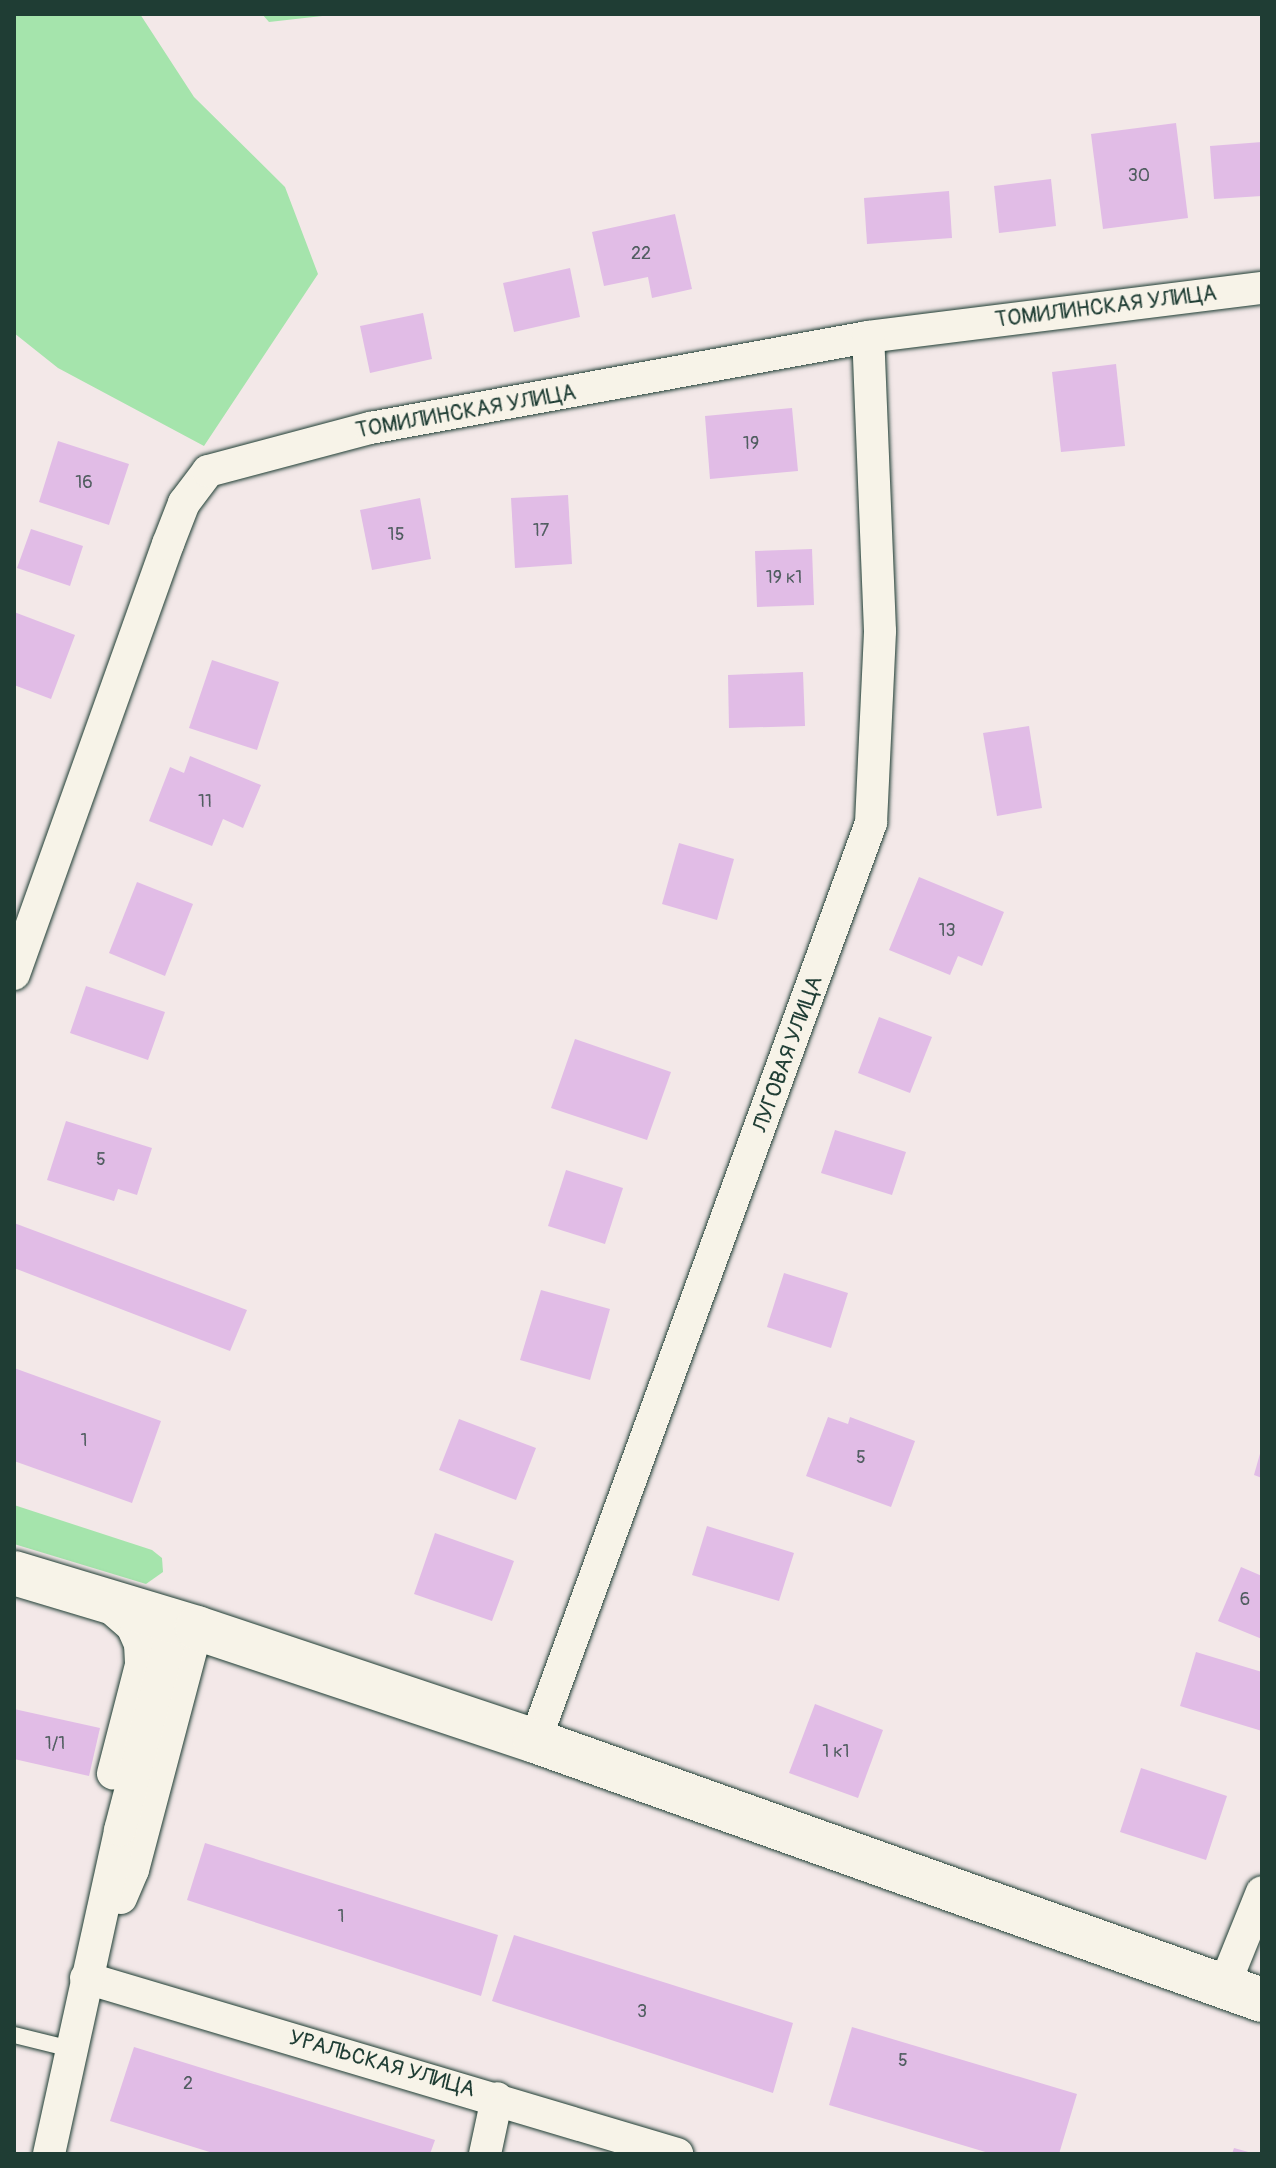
<!DOCTYPE html>
<meta charset="utf-8">
<style>
body{margin:0}
#map{position:relative;width:1276px;height:2168px;overflow:hidden;background:#f3e8e8;font-family:Pangolin,sans-serif}
div>[style]{position:absolute}
.green>*{inset:0;background:#a5e4ac}
.building>*{inset:0;background:#e1bce6}
.roads{filter:drop-shadow(0 0 2px #1f3d34) drop-shadow(0 0 2px #1f3d34)}
.lane>*{height:16px;margin:-8px;padding:0 8px;transform-origin:8px;border-radius:8px;background:#f7f3e8}
.street>*{height:32px;margin:-16px;padding:0 16px;transform-origin:16px;border-radius:16px;background:#f7f3e8}
.secondary>*{height:44px;margin:-22px;padding:0 22px;transform-origin:22px;border-radius:22px;background:#f7f3e8}
span{translate:-50% -50%;white-space:nowrap;text-align:center;line-height:1.15;-webkit-text-stroke:6px #f7f3e8;paint-order:stroke}
.number-label{font-size:18px;color:#505d60}
.number-label span{-webkit-text-stroke-width:0}
.street-label{font-size:22px;color:#1f3d34}
.frame{position:absolute;inset:0;border:16px solid #1f3d34;pointer-events:none}
</style>
<div id="map">
<div class="green">
<div style="clip-path:polygon(14px 14px,140px 14px,194px 97px,285px 187px,318px 274px,204px 446px,58px 368px,14px 333px)"></div>
<div style="clip-path:polygon(262px 14px,340px 14px,269px 22px)"></div>
<div style="clip-path:polygon(14px 1505px,152px 1550px,162px 1558px,163px 1572px,146px 1584px,14px 1544px)"></div>
</div>
<div class="building">
<div style="clip-path:polygon(1176px 123px,1188px 218px,1103px 229px,1091px 134px)"></div>
<div style="clip-path:polygon(1262px 142px,1262px 196px,1214px 199px,1210px 146px)"></div>
<div style="clip-path:polygon(1051px 179px,1056px 226px,999px 233px,994px 186px)"></div>
<div style="clip-path:polygon(949px 191px,952px 238px,867px 244px,864px 198px)"></div>
<div style="clip-path:polygon(675px 214px,692px 289px,652px 298px,648px 277px,604px 286px,592px 232px)"></div>
<div style="clip-path:polygon(570px 268px,580px 317px,514px 332px,503px 283px)"></div>
<div style="clip-path:polygon(423px 313px,432px 359px,370px 373px,360px 326px)"></div>
<div style="clip-path:polygon(1116px 364px,1125px 446px,1061px 452px,1052px 372px)"></div>
<div style="clip-path:polygon(792px 408px,798px 471px,710px 479px,705px 416px)"></div>
<div style="clip-path:polygon(58px 441px,129px 464px,109px 525px,39px 502px)"></div>
<div style="clip-path:polygon(568px 495px,572px 564px,515px 568px,511px 498px)"></div>
<div style="clip-path:polygon(420px 498px,431px 559px,372px 570px,360px 510px)"></div>
<div style="clip-path:polygon(31px 529px,83px 546px,70px 586px,17px 568px)"></div>
<div style="clip-path:polygon(812px 549px,814px 605px,757px 607px,755px 551px)"></div>
<div style="clip-path:polygon(14px 612px,75px 635px,51px 699px,14px 685px)"></div>
<div style="clip-path:polygon(212px 660px,279px 682px,257px 750px,189px 728px)"></div>
<div style="clip-path:polygon(803px 672px,805px 726px,729px 728px,728px 675px)"></div>
<div style="clip-path:polygon(1029px 726px,1042px 808px,997px 816px,983px 733px)"></div>
<div style="clip-path:polygon(190px 756px,261px 785px,243px 828px,223px 819px,212px 846px,149px 821px,170px 767px,184px 773px)"></div>
<div style="clip-path:polygon(679px 843px,734px 859px,717px 920px,662px 904px)"></div>
<div style="clip-path:polygon(919px 877px,1004px 912px,982px 966px,958px 956px,950px 975px,889px 950px)"></div>
<div style="clip-path:polygon(137px 882px,193px 904px,165px 976px,109px 953px)"></div>
<div style="clip-path:polygon(86px 986px,165px 1012px,148px 1060px,70px 1033px)"></div>
<div style="clip-path:polygon(879px 1017px,932px 1037px,910px 1093px,858px 1073px)"></div>
<div style="clip-path:polygon(575px 1039px,671px 1072px,647px 1140px,551px 1108px)"></div>
<div style="clip-path:polygon(66px 1121px,152px 1148px,137px 1195px,118px 1189px,114px 1201px,47px 1180px)"></div>
<div style="clip-path:polygon(835px 1130px,906px 1152px,892px 1195px,821px 1173px)"></div>
<div style="clip-path:polygon(566px 1170px,623px 1188px,605px 1244px,548px 1226px)"></div>
<div style="clip-path:polygon(14px 1223px,247px 1310px,230px 1351px,14px 1268px)"></div>
<div style="clip-path:polygon(784px 1273px,848px 1293px,831px 1348px,767px 1327px)"></div>
<div style="clip-path:polygon(541px 1290px,610px 1309px,590px 1380px,520px 1360px)"></div>
<div style="clip-path:polygon(14px 1368px,161px 1421px,132px 1503px,14px 1461px)"></div>
<div style="clip-path:polygon(828px 1417px,848px 1424px,850px 1417px,915px 1441px,891px 1507px,806px 1476px)"></div>
<div style="clip-path:polygon(459px 1419px,536px 1448px,516px 1500px,439px 1470px)"></div>
<div style="clip-path:polygon(1261px 1450px,1262px 1450px,1262px 1478px,1254px 1475px)"></div>
<div style="clip-path:polygon(707px 1526px,794px 1553px,779px 1601px,692px 1575px)"></div>
<div style="clip-path:polygon(435px 1533px,514px 1561px,492px 1621px,414px 1594px)"></div>
<div style="clip-path:polygon(1241px 1567px,1262px 1576px,1262px 1639px,1218px 1621px)"></div>
<div style="clip-path:polygon(1196px 1652px,1262px 1672px,1262px 1731px,1180px 1706px)"></div>
<div style="clip-path:polygon(815px 1704px,883px 1730px,858px 1798px,789px 1773px)"></div>
<div style="clip-path:polygon(14px 1709px,100px 1728px,89px 1776px,14px 1759px)"></div>
<div style="clip-path:polygon(1141px 1768px,1227px 1796px,1206px 1860px,1120px 1832px)"></div>
<div style="clip-path:polygon(205px 1843px,498px 1935px,481px 1996px,187px 1900px)"></div>
<div style="clip-path:polygon(514px 1935px,793px 2023px,773px 2093px,492px 2001px)"></div>
<div style="clip-path:polygon(852px 2027px,1077px 2094px,1059px 2154px,992px 2154px,829px 2105px)"></div>
<div style="clip-path:polygon(134px 2047px,435px 2140px,430px 2154px,216px 2154px,110px 2121px)"></div>
<div style="clip-path:polygon(1234px 2148px,1252px 2153px,1252px 2154px,1232px 2154px)"></div>
</div>
<div class="roads">
<div class="lane">
<div style="left:14px;top:2035px;width:59px;rotate:13.8deg"></div>
</div>
<div class="street">
<div style="left:14px;top:974px;width:457px;rotate:-70.3deg"></div>
<div style="left:168px;top:544px;width:44px;rotate:-68.7deg"></div>
<div style="left:184px;top:503px;width:40px;rotate:-53deg"></div>
<div style="left:208px;top:471px;width:168px;rotate:-14.9deg"></div>
<div style="left:370px;top:428px;width:506px;rotate:-10.36deg"></div>
<div style="left:868px;top:337px;width:397px;rotate:-7.1deg"></div>
<div style="left:104px;top:1602px;width:37px;rotate:41deg"></div>
<div style="left:132px;top:1626px;width:20px;rotate:66deg"></div>
<div style="left:140px;top:1644px;width:21px;rotate:87deg"></div>
<div style="left:141px;top:1665px;width:112px;rotate:104.5deg"></div>
<div style="left:535px;top:1741px;width:978px;rotate:-69.9deg"></div>
<div style="left:871px;top:823px;width:192px;rotate:-87.3deg"></div>
<div style="left:880px;top:631px;width:294px;rotate:-92.3deg"></div>
<div style="left:121px;top:1898px;width:30px;rotate:-67deg"></div>
<div style="left:133px;top:1870px;width:250px;rotate:-75.2deg"></div>
<div style="left:86px;top:1978px;width:617px;rotate:16.58deg"></div>
<div style="left:1224px;top:1986px;width:101px;rotate:-68deg"></div>
<div style="left:49px;top:2154px;width:332px;rotate:-77.6deg"></div>
<div style="left:120px;top:1830px;width:216px;rotate:-75.3deg"></div>
<div style="left:485px;top:2154px;width:57px;rotate:-77.9deg"></div>
</div>
<div class="secondary">
<div style="left:14px;top:1573px;width:191px;rotate:16.7deg"></div>
<div style="left:197px;top:1628px;width:356px;rotate:18.5deg"></div>
<div style="left:535px;top:1741px;width:772px;rotate:19.61deg"></div>
</div>
</div>
<div class="number-label">
<span style="left:1139px;top:176px">30</span>
<span style="left:641px;top:254px">22</span>
<span style="left:751px;top:444px">19</span>
<span style="left:84px;top:483px">16</span>
<span style="left:541px;top:531px">17</span>
<span style="left:396px;top:535px">15</span>
<span style="left:784px;top:578px">19 к1</span>
<span style="left:205px;top:802px">11</span>
<span style="left:947px;top:931px">13</span>
<span style="left:101px;top:1160px">5</span>
<span style="left:84px;top:1441px">1</span>
<span style="left:861px;top:1458px">5</span>
<span style="left:1245px;top:1600px">6</span>
<span style="left:55px;top:1744px">1/1</span>
<span style="left:836px;top:1752px">1 к1</span>
<span style="left:341px;top:1917px">1</span>
<span style="left:642px;top:2012px">3</span>
<span style="left:903px;top:2061px">5</span>
<span style="left:188px;top:2084px">2</span>
</div>
<div class="street-label">
<span style="left:1106px;top:307px;rotate:-7deg">ТОМИЛИНСКАЯ УЛИЦА</span>
<span style="left:466px;top:412px;rotate:-10deg">ТОМИЛИНСКАЯ УЛИЦА</span>
<span style="left:788px;top:1054px;rotate:-70deg">ЛУГОВАЯ УЛИЦА</span>
<span style="left:382px;top:2064px;rotate:16deg">УРАЛЬСКАЯ УЛИЦА</span>
</div>
<div class="frame"></div>
</div>
